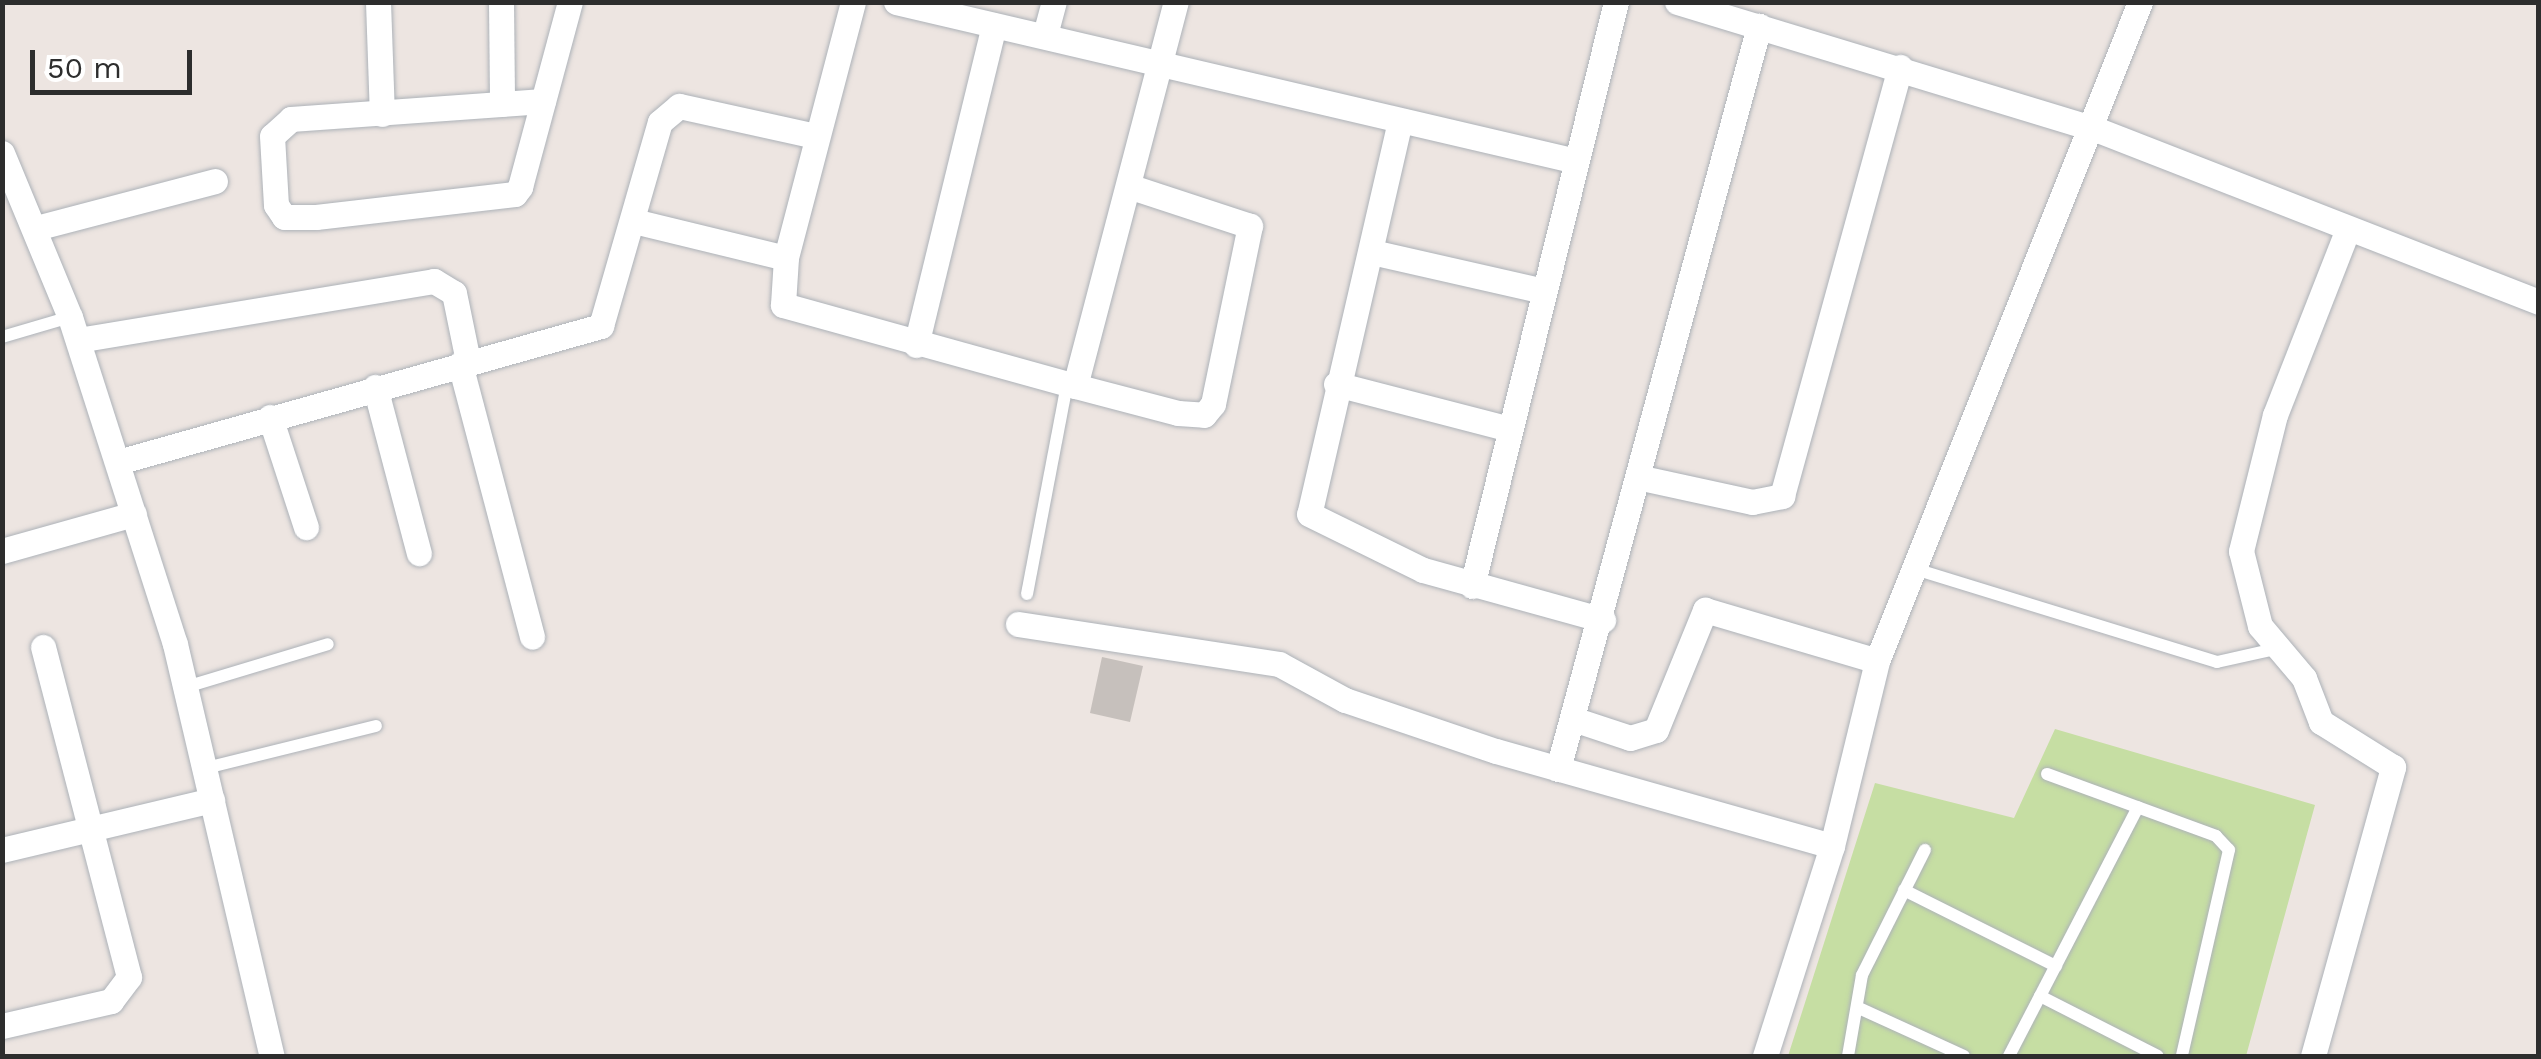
<!DOCTYPE html>
<style>
body{margin:0}
#map{position:relative;width:2541px;height:1059px;overflow:hidden;background:#ede5e1;font-family:"Work Sans",sans-serif}
div>[style]{position:absolute}
.green>*{inset:0;background:#c6dea3}
.building>*{inset:0;background:#c6c0bc}
.roads{filter:drop-shadow(0 0 2px #adb2b8) drop-shadow(0 0 2px #adb2b8)}
.lane>*{height:12px;margin:-6px;padding:0 6px;transform-origin:6px;border-radius:6px;background:#fff}
.street>*{height:25px;margin:-12.5px;padding:0 12.5px;transform-origin:12.5px;border-radius:12.5px;background:#fff}
span{translate:-50% -50%;white-space:nowrap;text-align:center;line-height:1.15;-webkit-text-stroke:8px #fff;paint-order:stroke}
.frame{position:absolute;inset:0;border:5px solid #2d2d2d;pointer-events:none}
.scale{position:absolute;left:30px;top:50px;width:162px;height:45px;box-sizing:border-box;border:5px solid #2d2d2d;border-top:0;padding-left:12px;font-size:30px;line-height:35px;white-space:nowrap;color:#2d2d2d;-webkit-text-stroke:8px #fff;paint-order:stroke}
</style>
<div id="map">
<div class="green">
<div style="clip-path:polygon(2055px 729px,2315px 805px,2246px 1056px,1788px 1056px,1875px 783px,2014px 818px)"></div>
</div>
<div class="building">
<div style="clip-path:polygon(1102px 657px,1143px 666px,1130px 722px,1090px 713px)"></div>
</div>
<div class="roads">
<div class="lane">
<div style="left:2px;top:337px;width:71px;rotate:-16.4deg"></div>
<div style="left:1915px;top:569px;width:316px;rotate:17.1deg"></div>
<div style="left:2217px;top:662px;width:59px;rotate:-12.6deg"></div>
<div style="left:1027px;top:594px;width:214px;rotate:-79.2deg"></div>
<div style="left:186px;top:687px;width:148px;rotate:-16.8deg"></div>
<div style="left:206px;top:768px;width:175px;rotate:-13.9deg"></div>
<div style="left:2047px;top:774px;width:180px;rotate:20.1deg"></div>
<div style="left:2216px;top:836px;width:19px;rotate:47deg"></div>
<div style="left:2229px;top:850px;width:211px;rotate:102.9deg"></div>
<div style="left:1904px;top:890px;width:170px;rotate:26.6deg"></div>
<div style="left:2040px;top:996px;width:132px;rotate:27deg"></div>
<div style="left:1861px;top:1009px;width:113px;rotate:24.5deg"></div>
<div style="left:1848px;top:1056px;width:82px;rotate:-80.2deg"></div>
<div style="left:1862px;top:975px;width:140px;rotate:-63.3deg"></div>
<div style="left:2009px;top:1056px;width:280px;rotate:-62.6deg"></div>
</div>
<div class="street">
<div style="left:378px;top:2px;width:112px;rotate:88deg"></div>
<div style="left:501px;top:2px;width:102px;rotate:89.4deg"></div>
<div style="left:853px;top:2px;width:265px;rotate:104.7deg"></div>
<div style="left:786px;top:258px;width:47px;rotate:93.7deg"></div>
<div style="left:783px;top:305px;width:303px;rotate:15.5deg"></div>
<div style="left:1075px;top:386px;width:397px;rotate:-75.3deg"></div>
<div style="left:896px;top:2px;width:698px;rotate:13.16deg"></div>
<div style="left:1677px;top:2px;width:437px;rotate:16.9deg"></div>
<div style="left:2095px;top:129px;width:476px;rotate:21.3deg"></div>
<div style="left:1046px;top:31px;width:30px;rotate:-75deg"></div>
<div style="left:543px;top:101px;width:253px;rotate:175.9deg"></div>
<div style="left:291px;top:119px;width:25px;rotate:138deg"></div>
<div style="left:272px;top:136px;width:69px;rotate:86.7deg"></div>
<div style="left:276px;top:205px;width:14px;rotate:56deg"></div>
<div style="left:284px;top:217px;width:32px"></div>
<div style="left:316px;top:217px;width:200px;rotate:-6.6deg"></div>
<div style="left:515px;top:194px;width:9px;rotate:-54deg"></div>
<div style="left:520px;top:187px;width:192px;rotate:-74.9deg"></div>
<div style="left:1400px;top:121px;width:403px;rotate:103deg"></div>
<div style="left:1309px;top:514px;width:127px;rotate:26.2deg"></div>
<div style="left:1423px;top:570px;width:187px;rotate:15.5deg"></div>
<div style="left:2px;top:153px;width:178px;rotate:67.5deg"></div>
<div style="left:70px;top:317px;width:343px;rotate:72.2deg"></div>
<div style="left:175px;top:644px;width:423px;rotate:76.8deg"></div>
<div style="left:634px;top:221px;width:156px;rotate:13.7deg"></div>
<div style="left:36px;top:228px;width:185px;rotate:-14.7deg"></div>
<div style="left:1372px;top:252px;width:176px;rotate:12.8deg"></div>
<div style="left:78px;top:340px;width:361px;rotate:-9.4deg"></div>
<div style="left:434px;top:281px;width:23px;rotate:31deg"></div>
<div style="left:454px;top:293px;width:69px;rotate:78.4deg"></div>
<div style="left:916px;top:345px;width:329px;rotate:-76.3deg"></div>
<div style="left:460px;top:364px;width:282px;rotate:75.2deg"></div>
<div style="left:1336px;top:384px;width:180px;rotate:14.5deg"></div>
<div style="left:1075px;top:386px;width:106px;rotate:14.7deg"></div>
<div style="left:1178px;top:413px;width:26px;rotate:4deg"></div>
<div style="left:1204px;top:415px;width:14px;rotate:-51deg"></div>
<div style="left:1213px;top:404px;width:182px;rotate:-78.3deg"></div>
<div style="left:1250px;top:226px;width:128px;rotate:-161.8deg"></div>
<div style="left:375px;top:387px;width:172px;rotate:75.2deg"></div>
<div style="left:270px;top:417px;width:116px;rotate:71.9deg"></div>
<div style="left:118px;top:462px;width:502px;rotate:-15.73deg"></div>
<div style="left:601px;top:326px;width:212px;rotate:-73.9deg"></div>
<div style="left:660px;top:122px;width:25px;rotate:-40deg"></div>
<div style="left:679px;top:106px;width:140px;rotate:12.4deg"></div>
<div style="left:1642px;top:478px;width:113px;rotate:12.3deg"></div>
<div style="left:1752px;top:502px;width:31px;rotate:-11deg"></div>
<div style="left:1782px;top:496px;width:445px;rotate:-74.6deg"></div>
<div style="left:2px;top:551px;width:137px;rotate:-15.7deg"></div>
<div style="left:1472px;top:586px;width:601px;rotate:-76.15deg"></div>
<div style="left:1018px;top:624px;width:264px;rotate:8.7deg"></div>
<div style="left:1279px;top:664px;width:75px;rotate:28.6deg"></div>
<div style="left:1345px;top:700px;width:159px;rotate:18.7deg"></div>
<div style="left:1496px;top:751px;width:349px;rotate:15.8deg"></div>
<div style="left:1573px;top:719px;width:60px;rotate:18.4deg"></div>
<div style="left:1630px;top:738px;width:27px;rotate:-17deg"></div>
<div style="left:1656px;top:730px;width:130px;rotate:-67.8deg"></div>
<div style="left:1705px;top:610px;width:179px;rotate:16.5deg"></div>
<div style="left:1558px;top:769px;width:770px;rotate:-74.86deg"></div>
<div style="left:2px;top:850px;width:216px;rotate:-13.4deg"></div>
<div style="left:2px;top:1026px;width:112px;rotate:-12.9deg"></div>
<div style="left:111px;top:1001px;width:30px;rotate:-53deg"></div>
<div style="left:129px;top:977px;width:341px;rotate:-104.6deg"></div>
<div style="left:1765px;top:1056px;width:220px;rotate:-72.3deg"></div>
<div style="left:1832px;top:846px;width:190px;rotate:-76.3deg"></div>
<div style="left:1877px;top:661px;width:710px;rotate:-68.24deg"></div>
<div style="left:2313px;top:1056px;width:300px;rotate:-74.5deg"></div>
<div style="left:2393px;top:767px;width:85px;rotate:-148deg"></div>
<div style="left:2321px;top:722px;width:47px;rotate:-111.1deg"></div>
<div style="left:2304px;top:678px;width:68px;rotate:-130.2deg"></div>
<div style="left:2260px;top:626px;width:77px;rotate:-104.2deg"></div>
<div style="left:2241px;top:551px;width:140px;rotate:-76deg"></div>
<div style="left:2275px;top:415px;width:198px;rotate:-68.6deg"></div>
</div>
</div>
<div class="frame"></div>
<div class="scale">50 m</div>
</div>
